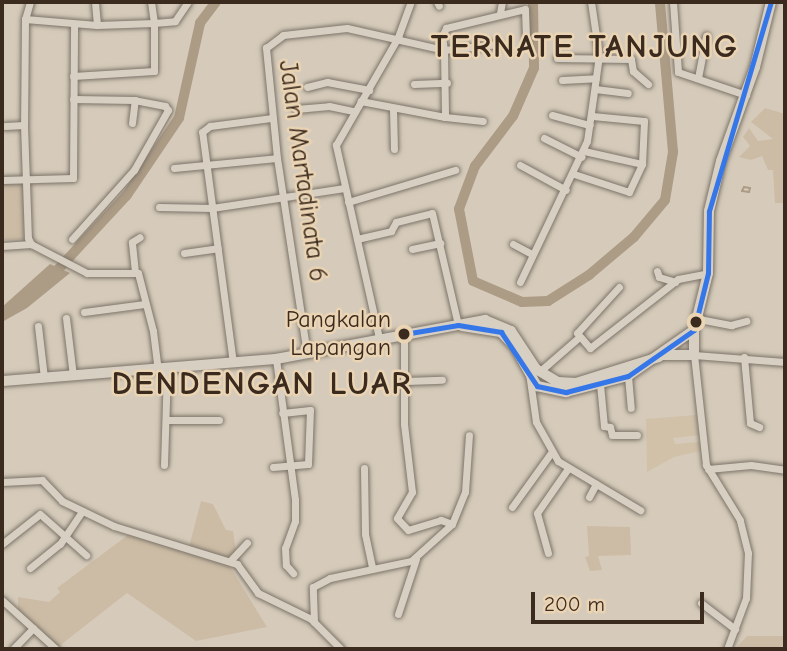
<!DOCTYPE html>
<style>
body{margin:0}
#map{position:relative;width:787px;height:651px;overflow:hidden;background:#d6cbba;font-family:"Comic Neue",sans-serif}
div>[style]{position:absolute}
.built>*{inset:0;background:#d1c1a9}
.green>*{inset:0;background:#ccbca5}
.water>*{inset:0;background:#ac9b85}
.stream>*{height:2px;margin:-1px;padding:0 1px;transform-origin:1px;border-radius:1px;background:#ac9b85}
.river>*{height:10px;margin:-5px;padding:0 5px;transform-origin:5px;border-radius:5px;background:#ac9b85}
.roads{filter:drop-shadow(0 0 2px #7c7469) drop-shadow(0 0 2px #7c7469)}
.minor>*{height:7px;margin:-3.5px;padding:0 3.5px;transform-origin:3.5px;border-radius:3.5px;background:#d8cfc3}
.highway>*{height:10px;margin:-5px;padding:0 5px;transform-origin:5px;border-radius:5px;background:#d8cfc3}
.bus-1>*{height:5px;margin:-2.5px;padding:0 2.5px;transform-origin:2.5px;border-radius:2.5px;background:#3577e9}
.dots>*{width:19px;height:19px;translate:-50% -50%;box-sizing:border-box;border:4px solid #ead4b3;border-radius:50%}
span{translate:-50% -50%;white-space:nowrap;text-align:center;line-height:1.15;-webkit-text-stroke:5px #ead4b3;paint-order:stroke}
.bus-label{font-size:24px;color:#3b2a1e}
.right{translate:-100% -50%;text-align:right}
.street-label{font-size:26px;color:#3b2a1e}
.district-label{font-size:33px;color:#3b2a1e;font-weight:700;letter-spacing:2px}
.frame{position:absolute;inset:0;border:4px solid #3b2a1e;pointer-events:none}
.scale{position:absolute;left:531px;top:592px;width:173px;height:32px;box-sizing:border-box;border:4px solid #3b2a1e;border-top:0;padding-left:9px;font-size:21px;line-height:24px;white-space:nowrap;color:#3b2a1e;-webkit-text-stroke:5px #ead4b3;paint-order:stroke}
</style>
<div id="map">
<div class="built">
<div style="clip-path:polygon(696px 415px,699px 435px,673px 438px,675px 444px,699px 442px,701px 451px,674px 457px,647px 472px,646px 419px)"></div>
</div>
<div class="green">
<div style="clip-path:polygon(765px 108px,785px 114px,785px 203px,775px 203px,773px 170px,768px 170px,762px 156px,751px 160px,739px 157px,750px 146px,743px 137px,749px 128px,758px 141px,773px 139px,751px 122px)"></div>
<div style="clip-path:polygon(2px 182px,23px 182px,25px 239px,2px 240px)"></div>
<div style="clip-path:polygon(201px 501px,213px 504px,226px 530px,233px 531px,236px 552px,228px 557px,189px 547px)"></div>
<div style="clip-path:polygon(587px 526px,630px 527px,631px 555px,598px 556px,602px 570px,590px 571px,585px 557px,589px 556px)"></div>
<div style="clip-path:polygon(132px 532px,227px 562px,267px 627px,196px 641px,127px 593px,58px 647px,18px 615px,18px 597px,49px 602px,60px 592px,57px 588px)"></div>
<div style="clip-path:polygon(747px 636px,785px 636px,785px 649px,735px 649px)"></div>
</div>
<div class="water">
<div style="clip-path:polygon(50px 264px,70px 273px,27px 308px,2px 322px,2px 307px)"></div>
</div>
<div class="stream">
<div style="left:744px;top:187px;width:6px;rotate:9deg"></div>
<div style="left:750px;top:188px;width:4px;rotate:104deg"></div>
<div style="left:749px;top:192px;width:7px;rotate:-172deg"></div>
<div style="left:742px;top:191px;width:4px;rotate:-63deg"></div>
</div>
<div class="river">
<div style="left:533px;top:2px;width:66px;rotate:89.1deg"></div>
<div style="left:534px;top:68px;width:52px;rotate:113.6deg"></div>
<div style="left:513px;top:116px;width:63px;rotate:127.2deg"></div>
<div style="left:475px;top:166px;width:46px;rotate:110.4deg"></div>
<div style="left:459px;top:209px;width:73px;rotate:79deg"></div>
<div style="left:473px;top:281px;width:53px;rotate:23.2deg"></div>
<div style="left:522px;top:302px;width:26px;rotate:-2deg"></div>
<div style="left:548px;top:301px;width:49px;rotate:-32.4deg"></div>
<div style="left:589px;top:275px;width:59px;rotate:-40.2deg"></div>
<div style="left:634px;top:237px;width:48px;rotate:-50deg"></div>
<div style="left:665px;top:200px;width:49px;rotate:-80.5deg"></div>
<div style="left:673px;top:152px;width:151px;rotate:-95deg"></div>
<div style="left:51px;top:277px;width:112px;rotate:-47.2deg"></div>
<div style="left:127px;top:195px;width:93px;rotate:-56deg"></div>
<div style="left:179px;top:118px;width:97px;rotate:-77.5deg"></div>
<div style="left:200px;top:23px;width:26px;rotate:-53deg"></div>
</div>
<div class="roads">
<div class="minor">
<div style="left:30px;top:2px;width:18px;rotate:106deg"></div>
<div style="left:25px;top:19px;width:106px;rotate:90.5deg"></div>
<div style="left:24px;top:125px;width:113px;rotate:88deg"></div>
<div style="left:28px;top:238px;width:7px;rotate:63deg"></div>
<div style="left:31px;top:244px;width:63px;rotate:27.4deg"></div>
<div style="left:87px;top:273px;width:51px"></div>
<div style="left:138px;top:273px;width:60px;rotate:75.5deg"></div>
<div style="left:153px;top:331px;width:40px;rotate:82.9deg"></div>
<div style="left:95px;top:2px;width:23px;rotate:85deg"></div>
<div style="left:437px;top:2px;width:4px;rotate:63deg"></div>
<div style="left:673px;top:2px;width:70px;rotate:85.9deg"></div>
<div style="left:678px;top:72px;width:72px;rotate:18.7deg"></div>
<div style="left:500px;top:13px;width:11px;rotate:-80deg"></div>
<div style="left:25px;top:19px;width:72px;rotate:4.8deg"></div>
<div style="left:97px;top:25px;width:57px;rotate:-2deg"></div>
<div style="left:154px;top:23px;width:21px;rotate:-98deg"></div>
<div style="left:498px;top:44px;width:54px;rotate:173.7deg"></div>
<div style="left:444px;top:50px;width:14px;rotate:-98deg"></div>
<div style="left:442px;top:36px;width:9px;rotate:-63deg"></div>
<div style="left:446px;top:28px;width:81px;rotate:-13.5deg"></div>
<div style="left:525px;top:9px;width:33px;rotate:88deg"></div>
<div style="left:557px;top:58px;width:74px;rotate:0.8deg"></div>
<div style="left:631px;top:59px;width:12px;rotate:81deg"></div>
<div style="left:633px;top:71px;width:20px;rotate:41deg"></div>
<div style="left:73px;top:76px;width:81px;rotate:-3.5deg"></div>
<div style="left:154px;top:71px;width:48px;rotate:-90deg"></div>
<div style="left:154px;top:23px;width:21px;rotate:-5deg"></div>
<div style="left:175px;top:21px;width:23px;rotate:-56deg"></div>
<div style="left:698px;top:78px;width:43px;rotate:-79.2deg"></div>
<div style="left:562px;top:80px;width:34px;rotate:-3deg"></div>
<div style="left:414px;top:84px;width:33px;rotate:-2deg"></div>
<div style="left:307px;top:87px;width:21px;rotate:-14deg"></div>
<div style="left:327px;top:82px;width:43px;rotate:10.8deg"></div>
<div style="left:595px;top:89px;width:33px;rotate:7deg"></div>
<div style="left:296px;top:109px;width:33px;rotate:-5deg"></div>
<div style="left:329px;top:106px;width:25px;rotate:12deg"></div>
<div style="left:393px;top:109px;width:40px;rotate:88.6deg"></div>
<div style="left:552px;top:115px;width:39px;rotate:15deg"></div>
<div style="left:445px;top:117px;width:38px;rotate:6deg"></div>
<div style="left:132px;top:123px;width:23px;rotate:-83deg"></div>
<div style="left:5px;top:126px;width:19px;rotate:-3deg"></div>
<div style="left:544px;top:138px;width:42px;rotate:26.6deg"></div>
<div style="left:584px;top:151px;width:59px;rotate:12.6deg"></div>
<div style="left:520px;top:165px;width:52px;rotate:28.5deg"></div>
<div style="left:174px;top:168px;width:103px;rotate:-5.5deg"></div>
<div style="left:574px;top:174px;width:58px;rotate:18.1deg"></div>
<div style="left:629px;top:192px;width:31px;rotate:-65deg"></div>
<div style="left:642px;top:164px;width:43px;rotate:-87.3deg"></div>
<div style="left:644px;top:121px;width:52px;rotate:-174.5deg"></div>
<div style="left:2px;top:180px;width:71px;rotate:-1.6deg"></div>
<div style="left:73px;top:178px;width:154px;rotate:-89.6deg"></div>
<div style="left:348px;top:202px;width:112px;rotate:-16.7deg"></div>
<div style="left:159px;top:207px;width:53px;rotate:1.1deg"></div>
<div style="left:212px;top:208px;width:134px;rotate:-8.6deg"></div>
<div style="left:72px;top:239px;width:93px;rotate:-48.1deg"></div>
<div style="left:134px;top:170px;width:69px;rotate:-60.5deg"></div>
<div style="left:168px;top:110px;width:5px;rotate:-127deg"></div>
<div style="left:165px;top:106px;width:31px;rotate:-169deg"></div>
<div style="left:135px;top:100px;width:62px;rotate:-179.1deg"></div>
<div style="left:357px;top:239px;width:35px;rotate:-13deg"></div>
<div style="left:391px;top:231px;width:10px;rotate:-61deg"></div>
<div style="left:396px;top:222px;width:37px;rotate:-14deg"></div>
<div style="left:432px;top:213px;width:115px;rotate:76.9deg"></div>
<div style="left:513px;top:244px;width:21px;rotate:28deg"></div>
<div style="left:2px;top:246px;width:29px;rotate:-4deg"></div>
<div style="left:412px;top:249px;width:29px;rotate:-12deg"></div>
<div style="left:184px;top:253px;width:34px;rotate:-8deg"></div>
<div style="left:657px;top:271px;width:6px;rotate:72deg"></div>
<div style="left:659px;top:277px;width:17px;rotate:17deg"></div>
<div style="left:135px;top:272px;width:30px;rotate:-96deg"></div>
<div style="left:132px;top:242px;width:9px;rotate:-32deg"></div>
<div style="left:520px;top:282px;width:156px;rotate:-64.6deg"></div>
<div style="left:587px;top:141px;width:86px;rotate:-82deg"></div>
<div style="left:599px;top:56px;width:55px;rotate:-98.4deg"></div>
<div style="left:619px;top:287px;width:62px;rotate:132.4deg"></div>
<div style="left:577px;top:333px;width:20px;rotate:49deg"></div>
<div style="left:590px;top:348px;width:112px;rotate:-38.1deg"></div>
<div style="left:678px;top:279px;width:31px;rotate:-11deg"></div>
<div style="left:84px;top:312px;width:61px;rotate:-7.6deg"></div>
<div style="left:66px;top:318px;width:58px;rotate:83.1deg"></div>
<div style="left:699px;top:319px;width:33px;rotate:11deg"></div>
<div style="left:731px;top:325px;width:16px;rotate:-15deg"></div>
<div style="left:38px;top:326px;width:52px;rotate:83.4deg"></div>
<div style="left:379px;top:338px;width:198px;rotate:-102.6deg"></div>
<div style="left:336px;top:145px;width:125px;rotate:-60.1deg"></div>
<div style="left:398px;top:37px;width:37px;rotate:-70deg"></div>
<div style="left:307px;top:354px;width:198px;rotate:-98.7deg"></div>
<div style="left:277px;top:158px;width:111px;rotate:-95.7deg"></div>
<div style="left:266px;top:48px;width:21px;rotate:-37deg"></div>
<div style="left:283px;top:35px;width:64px;rotate:-6.2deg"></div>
<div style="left:347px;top:28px;width:99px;rotate:12.8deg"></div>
<div style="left:444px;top:50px;width:67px;rotate:89.1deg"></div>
<div style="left:445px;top:117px;width:86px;rotate:-169.3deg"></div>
<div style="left:744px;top:357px;width:66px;rotate:84.8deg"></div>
<div style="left:750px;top:423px;width:10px;rotate:24deg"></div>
<div style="left:276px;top:359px;width:142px;rotate:82.3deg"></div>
<div style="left:295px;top:500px;width:21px;rotate:90deg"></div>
<div style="left:295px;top:521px;width:29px;rotate:110deg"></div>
<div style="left:285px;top:548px;width:17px;rotate:87deg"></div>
<div style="left:286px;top:565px;width:11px;rotate:49deg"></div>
<div style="left:233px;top:363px;width:233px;rotate:-97.6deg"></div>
<div style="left:202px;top:132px;width:10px;rotate:-37deg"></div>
<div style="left:210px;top:126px;width:63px;rotate:-7.4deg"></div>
<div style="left:539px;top:372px;width:52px;rotate:-41.1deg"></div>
<div style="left:529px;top:373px;width:49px;rotate:81.9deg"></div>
<div style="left:536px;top:422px;width:45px;rotate:60.6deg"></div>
<div style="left:558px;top:461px;width:96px;rotate:30.9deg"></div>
<div style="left:628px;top:376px;width:32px;rotate:85deg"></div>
<div style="left:406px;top:381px;width:36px;rotate:-2deg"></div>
<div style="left:600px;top:384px;width:42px;rotate:84.6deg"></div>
<div style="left:604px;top:426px;width:6px;rotate:9deg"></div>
<div style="left:610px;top:427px;width:8px;rotate:76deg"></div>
<div style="left:612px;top:435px;width:25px"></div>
<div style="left:169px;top:420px;width:50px"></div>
<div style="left:164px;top:465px;width:94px;rotate:-88.2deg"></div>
<div style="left:273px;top:467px;width:35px;rotate:-5deg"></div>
<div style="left:308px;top:464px;width:54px;rotate:-87.9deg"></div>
<div style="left:310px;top:410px;width:28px;rotate:174deg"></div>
<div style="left:364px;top:468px;width:66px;rotate:89.1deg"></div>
<div style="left:365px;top:534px;width:35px;rotate:78deg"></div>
<div style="left:708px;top:469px;width:43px;rotate:-5.3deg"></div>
<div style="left:751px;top:465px;width:34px;rotate:8deg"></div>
<div style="left:2px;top:482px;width:40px;rotate:-2.9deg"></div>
<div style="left:42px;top:480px;width:29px;rotate:46deg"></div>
<div style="left:62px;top:501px;width:58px;rotate:25.7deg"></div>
<div style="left:114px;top:526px;width:129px;rotate:17.2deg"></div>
<div style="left:237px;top:564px;width:36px;rotate:54deg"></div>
<div style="left:258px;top:593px;width:59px;rotate:26.1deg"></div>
<div style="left:311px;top:619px;width:42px;rotate:45deg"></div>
<div style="left:589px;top:497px;width:15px;rotate:-62deg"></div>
<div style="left:512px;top:507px;width:67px;rotate:-54.2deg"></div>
<div style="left:452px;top:524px;width:35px;rotate:-68deg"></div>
<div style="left:465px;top:492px;width:57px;rotate:-86deg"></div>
<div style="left:2px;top:544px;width:48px;rotate:-38.3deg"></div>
<div style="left:40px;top:514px;width:62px;rotate:41.7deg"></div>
<div style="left:548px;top:553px;width:41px;rotate:-105.4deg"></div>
<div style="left:537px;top:513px;width:52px;rotate:-55.1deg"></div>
<div style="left:230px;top:561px;width:25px;rotate:-47deg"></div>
<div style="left:30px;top:568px;width:38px;rotate:-39deg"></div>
<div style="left:60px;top:544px;width:40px;rotate:-56deg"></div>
<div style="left:2px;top:600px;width:73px;rotate:42.2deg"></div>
<div style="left:701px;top:603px;width:43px;rotate:37.4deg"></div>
<div style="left:398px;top:614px;width:58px;rotate:-71.9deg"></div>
<div style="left:314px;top:622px;width:35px;rotate:-92deg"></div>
<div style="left:313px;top:587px;width:19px;rotate:-28deg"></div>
<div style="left:330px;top:578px;width:83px;rotate:-11.9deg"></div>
<div style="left:411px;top:561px;width:55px;rotate:-42.1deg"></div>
<div style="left:452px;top:524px;width:12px;rotate:-160deg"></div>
<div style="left:441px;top:520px;width:34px;rotate:163deg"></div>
<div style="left:408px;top:530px;width:16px;rotate:-133deg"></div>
<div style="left:397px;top:518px;width:30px;rotate:-60deg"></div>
<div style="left:412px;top:492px;width:68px;rotate:-96.7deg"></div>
<div style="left:404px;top:424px;width:90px;rotate:-90deg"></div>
<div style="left:13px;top:649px;width:29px;rotate:-46deg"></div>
<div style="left:727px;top:649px;width:54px;rotate:-69.6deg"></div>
<div style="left:746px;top:598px;width:45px;rotate:-87.5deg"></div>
<div style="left:748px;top:553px;width:34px;rotate:-104deg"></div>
<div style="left:740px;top:520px;width:65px;rotate:-121.7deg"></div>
<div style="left:706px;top:465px;width:111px;rotate:-96.2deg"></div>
<div style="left:694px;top:355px;width:91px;rotate:4.4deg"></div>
</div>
<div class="highway">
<div style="left:462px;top:326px;width:39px;rotate:9deg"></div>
<div style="left:501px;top:332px;width:21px;rotate:47deg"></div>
<div style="left:515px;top:347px;width:45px;rotate:60.6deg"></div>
<div style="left:537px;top:386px;width:30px;rotate:12deg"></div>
<div style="left:566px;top:392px;width:64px;rotate:-14.5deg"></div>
<div style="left:628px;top:376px;width:80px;rotate:-34.9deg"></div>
<div style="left:694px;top:330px;width:59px;rotate:-76.2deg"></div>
<div style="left:708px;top:273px;width:62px;rotate:-89.1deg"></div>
<div style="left:709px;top:211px;width:51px;rotate:-76.5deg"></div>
<div style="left:721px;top:161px;width:100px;rotate:-70.1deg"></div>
<div style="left:755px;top:67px;width:67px;rotate:-76.2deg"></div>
<div style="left:663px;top:355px;width:31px"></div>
<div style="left:694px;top:355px;width:25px;rotate:-90deg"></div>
<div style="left:2px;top:381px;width:275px;rotate:-4.6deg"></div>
<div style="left:276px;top:359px;width:213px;rotate:-10.6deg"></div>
<div style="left:485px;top:320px;width:28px;rotate:23deg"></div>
<div style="left:511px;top:331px;width:45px;rotate:56.7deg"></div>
<div style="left:536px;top:369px;width:26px;rotate:31deg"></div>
<div style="left:558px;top:382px;width:18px;rotate:3deg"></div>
<div style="left:576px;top:383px;width:87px;rotate:-17.4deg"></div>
</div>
</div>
<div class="bus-1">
<div style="left:404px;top:334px;width:55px;rotate:-9.5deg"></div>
<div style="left:458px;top:325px;width:44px;rotate:9.2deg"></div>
<div style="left:501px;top:332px;width:65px;rotate:56.3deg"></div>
<div style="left:537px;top:386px;width:30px;rotate:12deg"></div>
<div style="left:566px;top:392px;width:64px;rotate:-14.5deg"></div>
<div style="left:628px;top:376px;width:80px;rotate:-34.9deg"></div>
<div style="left:694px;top:330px;width:59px;rotate:-76.2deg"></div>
<div style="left:708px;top:273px;width:62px;rotate:-89.1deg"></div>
<div style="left:709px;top:211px;width:218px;rotate:-73.5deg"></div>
</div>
<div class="dots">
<div style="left:696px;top:322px;background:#3b2a1e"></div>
<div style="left:404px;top:334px;background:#3b2a1e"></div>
</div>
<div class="bus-label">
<span class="right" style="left:391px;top:334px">Pangkalan<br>Lapangan</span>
</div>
<div class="street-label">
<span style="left:302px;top:171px;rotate:82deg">Jalan Martadinata 6</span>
</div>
<div class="district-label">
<span style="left:585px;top:47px">TERNATE TANJUNG</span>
<span style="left:262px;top:384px">DENDENGAN LUAR</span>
</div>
<div class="frame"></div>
<div class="scale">200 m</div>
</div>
